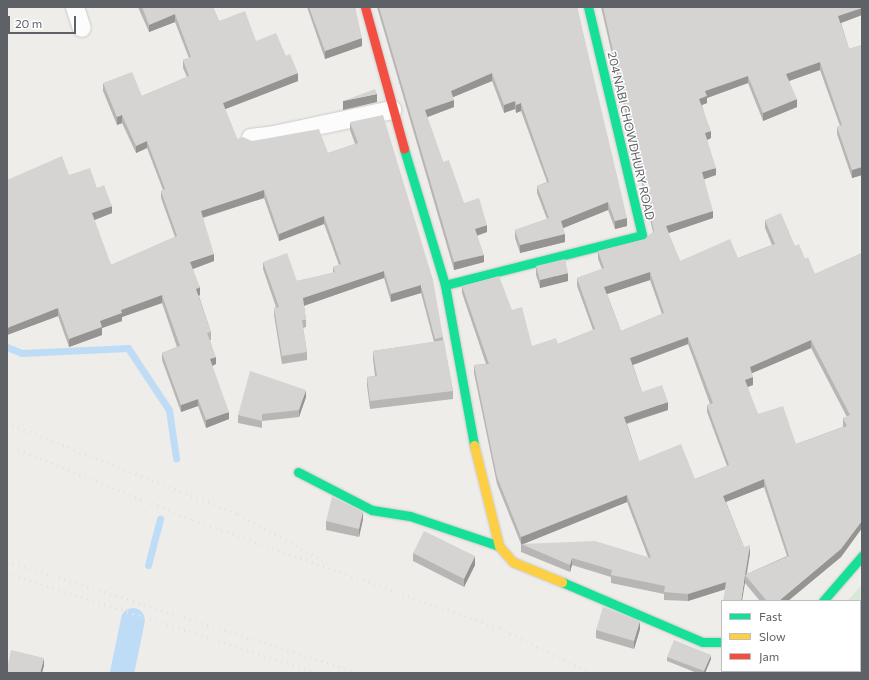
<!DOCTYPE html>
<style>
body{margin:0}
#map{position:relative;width:869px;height:680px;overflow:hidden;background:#eeede9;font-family:Commissioner,sans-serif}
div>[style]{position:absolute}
.green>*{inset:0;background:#d7e9d6}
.stream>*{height:7px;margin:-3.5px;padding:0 3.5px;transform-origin:3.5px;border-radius:3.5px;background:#bfdcf6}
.canal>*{height:24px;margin:-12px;padding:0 12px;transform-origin:12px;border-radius:12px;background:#bfdcf6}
.roads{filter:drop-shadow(0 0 1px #cacbcb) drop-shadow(0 0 1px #cacbcb)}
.street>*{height:18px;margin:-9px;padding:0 9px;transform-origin:9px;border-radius:9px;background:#fcfcfc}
.fast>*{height:9px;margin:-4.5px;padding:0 4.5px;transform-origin:4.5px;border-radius:4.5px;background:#16e098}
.slow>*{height:9px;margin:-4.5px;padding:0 4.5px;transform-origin:4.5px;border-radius:4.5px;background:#ffcf43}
.jam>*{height:9px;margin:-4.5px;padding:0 4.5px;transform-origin:4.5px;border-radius:4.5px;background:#f24e42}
.rail>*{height:3px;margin-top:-1.5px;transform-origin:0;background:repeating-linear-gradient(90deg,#e3e3e3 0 1px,transparent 0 6px)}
.wall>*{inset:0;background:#b7b6b5}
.shaded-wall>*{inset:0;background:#959493}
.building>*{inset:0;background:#d5d4d2}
span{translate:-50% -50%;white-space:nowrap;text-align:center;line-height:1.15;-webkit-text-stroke:3px #fff;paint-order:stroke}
.street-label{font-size:12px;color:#5e6166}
.frame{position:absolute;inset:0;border:8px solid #5e6166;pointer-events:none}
.legend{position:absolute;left:721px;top:600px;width:140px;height:72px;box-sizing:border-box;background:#fff;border:1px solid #bfc0c2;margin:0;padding:5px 7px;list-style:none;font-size:12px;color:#5e6166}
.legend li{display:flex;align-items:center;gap:8px;height:20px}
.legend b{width:20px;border:1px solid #bfc0c2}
.scale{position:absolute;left:8px;top:16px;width:68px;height:18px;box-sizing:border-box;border:2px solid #5e6166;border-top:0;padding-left:5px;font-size:12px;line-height:14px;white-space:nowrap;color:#5e6166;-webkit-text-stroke:3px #fff;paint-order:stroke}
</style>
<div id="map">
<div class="green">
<div style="clip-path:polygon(862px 585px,862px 673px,784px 673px,860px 671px,860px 601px,847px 601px)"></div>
</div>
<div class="stream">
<div style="left:7px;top:347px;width:16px;rotate:22deg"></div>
<div style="left:22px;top:353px;width:106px;rotate:-2.7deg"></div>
<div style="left:128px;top:348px;width:74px;rotate:56.5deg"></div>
<div style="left:169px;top:410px;width:49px;rotate:81.7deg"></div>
<div style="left:148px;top:565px;width:48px;rotate:-75.4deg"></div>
</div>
<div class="canal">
<div style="left:122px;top:673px;width:54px;rotate:-78.3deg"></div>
</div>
<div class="roads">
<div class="street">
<div style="left:75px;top:7px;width:22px;rotate:72deg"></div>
<div style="left:251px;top:138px;width:23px;rotate:-7deg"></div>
<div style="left:274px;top:135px;width:121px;rotate:-12deg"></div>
</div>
<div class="fast">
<div style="left:404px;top:149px;width:142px;rotate:73.2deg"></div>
<div style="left:445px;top:285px;width:163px;rotate:79.7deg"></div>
<div style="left:445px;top:285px;width:203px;rotate:-14.2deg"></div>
<div style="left:642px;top:235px;width:234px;rotate:-103.3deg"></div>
<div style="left:298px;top:472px;width:83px;rotate:27.2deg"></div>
<div style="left:372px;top:510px;width:38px;rotate:9deg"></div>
<div style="left:410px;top:516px;width:94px;rotate:18.6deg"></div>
<div style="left:562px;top:582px;width:153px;rotate:23.1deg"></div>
<div style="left:703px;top:642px;width:19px"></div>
<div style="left:823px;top:601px;width:60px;rotate:-49.1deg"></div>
</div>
<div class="slow">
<div style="left:474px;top:445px;width:104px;rotate:76.1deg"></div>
<div style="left:499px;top:546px;width:21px;rotate:49deg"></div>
<div style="left:513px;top:562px;width:53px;rotate:22.2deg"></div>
</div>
<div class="jam">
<div style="left:365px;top:7px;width:147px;rotate:74.6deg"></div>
</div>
</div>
<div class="rail">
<div style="left:7px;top:423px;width:248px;rotate:21.5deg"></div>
<div style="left:238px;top:514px;width:102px;rotate:28.6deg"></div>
<div style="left:7px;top:445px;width:201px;rotate:22deg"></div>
<div style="left:193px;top:520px;width:324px;rotate:19.4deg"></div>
<div style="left:499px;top:628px;width:102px;rotate:26.3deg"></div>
<div style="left:7px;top:561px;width:370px;rotate:17.6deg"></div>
<div style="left:7px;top:573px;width:328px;rotate:17.8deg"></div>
</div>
<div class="wall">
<div style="clip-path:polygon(138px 7px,213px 7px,219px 21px,256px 41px,286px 56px,298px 81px,225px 109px,237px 139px,252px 141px,328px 153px,355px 144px,350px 130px,350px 122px,443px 337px,443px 340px,453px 391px,453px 399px,370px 409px,367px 386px,367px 377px,375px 376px,373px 359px,373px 351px,434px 342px,421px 293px,391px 302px,384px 278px,304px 306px,306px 320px,306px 327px,303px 328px,307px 352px,307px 360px,282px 364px,274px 315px,274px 308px,276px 307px,263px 269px,263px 262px,297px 281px,333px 273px,333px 267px,339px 265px,324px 224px,279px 241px,264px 198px,203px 218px,214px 261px,193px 269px,200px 295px,199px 296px,211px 332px,211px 340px,210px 340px,216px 364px,212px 366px,229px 419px,206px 428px,198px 406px,181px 412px,162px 360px,162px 353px,177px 347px,162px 303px,122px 317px,122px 321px,102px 328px,102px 335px,69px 347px,58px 316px,7px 335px,69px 175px,97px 188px,112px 213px,94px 220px,111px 265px,175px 237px,161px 198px,161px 191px,163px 190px,147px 148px,136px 153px,122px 123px,117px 125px,103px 91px,103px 83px,142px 96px,187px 77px,183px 68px,183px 60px,189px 58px,175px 22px,149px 32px)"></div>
<div style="clip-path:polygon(307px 7px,355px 7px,362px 46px,325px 59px)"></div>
<div style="clip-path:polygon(377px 7px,577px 7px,627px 226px,615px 229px,608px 210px,563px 228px,565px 242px,520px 253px,515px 238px,515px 230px,547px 219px,537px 193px,537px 186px,547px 182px,521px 111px,516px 113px,515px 109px,504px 113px,492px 81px,453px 97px,454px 107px,427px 117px,443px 162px,464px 203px,487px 232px,477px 236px,484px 262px,454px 270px)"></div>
<div style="clip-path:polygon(evenodd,601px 7px,862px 7px,862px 15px,841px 23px,849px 49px,862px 45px,862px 175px,852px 178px,837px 134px,837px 127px,840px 126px,820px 70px,789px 81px,797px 107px,763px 121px,748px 83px,707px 98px,707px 103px,702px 105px,711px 138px,707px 140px,716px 175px,704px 179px,713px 218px,668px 233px,680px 261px,738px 258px,772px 245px,765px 228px,765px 220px,795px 246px,805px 259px,815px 274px,862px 253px,862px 528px,841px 557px,788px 601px,760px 601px,745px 583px,688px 601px,664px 600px,664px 594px,611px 583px,611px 577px,572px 565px,570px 572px,521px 552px,521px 544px,497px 484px,474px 373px,474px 365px,486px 364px,462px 293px,462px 286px,512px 310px,532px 346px,558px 344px,593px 330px,577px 286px,577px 278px,602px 269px,598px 259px,598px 251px,645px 239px,653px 232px,601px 7px,650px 280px,662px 314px,621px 331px,607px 294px,650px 280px,601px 7px,688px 344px,710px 404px,707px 405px,707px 412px,727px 466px,695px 479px,639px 461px,627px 424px,668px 410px,642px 392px,633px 365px,688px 344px,601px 7px,811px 348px,847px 417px,843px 418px,843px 427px,796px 444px,758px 414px,747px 387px,753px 385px,752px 373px,811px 348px,601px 7px,764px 487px,787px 556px,747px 574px,750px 553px,744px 547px,726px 502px,764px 487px,601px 7px,627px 502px,648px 557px,523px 544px,627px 502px)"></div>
<div style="clip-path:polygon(536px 266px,568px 281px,540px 288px,536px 275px)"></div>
<div style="clip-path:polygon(306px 397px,299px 417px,262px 421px,262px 428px,238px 423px,238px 415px)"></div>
<div style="clip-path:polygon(363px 519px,359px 537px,326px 530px,326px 521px)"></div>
<div style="clip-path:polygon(413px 553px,475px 565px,464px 587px,413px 561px)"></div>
<div style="clip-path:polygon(640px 629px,634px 649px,596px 638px,596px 630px)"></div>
<div style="clip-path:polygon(667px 657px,711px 659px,705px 673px,697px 673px,667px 661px)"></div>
</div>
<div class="shaded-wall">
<div style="clip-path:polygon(862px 8px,862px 15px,838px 24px,838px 16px)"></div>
<div style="clip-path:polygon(175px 14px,175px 22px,149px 32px,149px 25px)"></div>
<div style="clip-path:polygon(362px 38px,362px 46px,325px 59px,325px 51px)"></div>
<div style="clip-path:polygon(820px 62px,820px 70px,786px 82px,786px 74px)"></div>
<div style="clip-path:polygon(298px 73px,298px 81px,223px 110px,223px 103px)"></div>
<div style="clip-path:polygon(492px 73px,492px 81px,451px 98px,451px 91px)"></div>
<div style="clip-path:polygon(748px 76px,748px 83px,707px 98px,707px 103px,699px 106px,699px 99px,705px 91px)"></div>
<div style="clip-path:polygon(377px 94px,377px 102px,343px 110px,343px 101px)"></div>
<div style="clip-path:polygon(797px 99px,797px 107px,763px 121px,763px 113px)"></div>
<div style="clip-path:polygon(454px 100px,454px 107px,425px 118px,425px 110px)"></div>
<div style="clip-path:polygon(515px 101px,515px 109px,504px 113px,504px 105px)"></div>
<div style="clip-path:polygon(521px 103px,521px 111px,516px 113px,516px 105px)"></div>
<div style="clip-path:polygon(122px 115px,122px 123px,117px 125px,117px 117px)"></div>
<div style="clip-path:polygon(711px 131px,711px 138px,705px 141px,705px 133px)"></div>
<div style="clip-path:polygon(147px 141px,147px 148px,136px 153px,136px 146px)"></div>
<div style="clip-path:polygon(862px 167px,862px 175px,852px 178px,852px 170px)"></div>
<div style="clip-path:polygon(716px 168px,716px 175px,702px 180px,702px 172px)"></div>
<div style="clip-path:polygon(264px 190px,264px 198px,201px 218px,201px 211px)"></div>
<div style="clip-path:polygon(608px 202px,608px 210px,561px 229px,561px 221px)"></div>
<div style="clip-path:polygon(112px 206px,112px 213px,92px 221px,92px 213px)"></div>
<div style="clip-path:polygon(713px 211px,713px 218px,666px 234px,666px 226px)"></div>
<div style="clip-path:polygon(324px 216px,324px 224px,279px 241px,279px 234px)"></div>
<div style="clip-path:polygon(627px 218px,627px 226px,615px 229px,615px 221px)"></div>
<div style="clip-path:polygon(487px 225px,487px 232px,475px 236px,475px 229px)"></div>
<div style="clip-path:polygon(565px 234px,565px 242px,520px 253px,520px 245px)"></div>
<div style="clip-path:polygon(214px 254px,214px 261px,190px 270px,190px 262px)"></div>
<div style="clip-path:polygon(484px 255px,484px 262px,454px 270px,454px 262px)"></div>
<div style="clip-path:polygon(384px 271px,384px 278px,303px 306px,303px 298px)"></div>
<div style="clip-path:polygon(650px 272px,650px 280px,604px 295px,604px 287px)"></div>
<div style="clip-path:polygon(568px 273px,568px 281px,540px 288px,540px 280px)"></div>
<div style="clip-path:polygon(421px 285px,421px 293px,391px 302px,391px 294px)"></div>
<div style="clip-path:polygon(200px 287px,200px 295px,196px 296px,196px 289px)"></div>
<div style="clip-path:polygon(162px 295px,162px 303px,122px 317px,122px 321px,102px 328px,102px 335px,69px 347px,69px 339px,100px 321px,121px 310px)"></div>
<div style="clip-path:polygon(58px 308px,58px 316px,7px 335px,7px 328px)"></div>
<div style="clip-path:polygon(688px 337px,688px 344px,630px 366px,630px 358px)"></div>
<div style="clip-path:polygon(811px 340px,811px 348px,750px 374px,750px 367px)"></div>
<div style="clip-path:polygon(216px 357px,216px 364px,210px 367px,210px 359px)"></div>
<div style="clip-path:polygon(753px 377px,753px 385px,745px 388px,745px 380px)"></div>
<div style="clip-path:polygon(306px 390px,306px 397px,299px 417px,299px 410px)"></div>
<div style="clip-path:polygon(198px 399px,198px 406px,181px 412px,181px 405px)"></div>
<div style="clip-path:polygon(668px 402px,668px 410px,624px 424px,624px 417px)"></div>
<div style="clip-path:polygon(229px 412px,229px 419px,206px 428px,206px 420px)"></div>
<div style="clip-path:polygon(764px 479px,764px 487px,723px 503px,723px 496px)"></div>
<div style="clip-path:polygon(627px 495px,627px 502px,521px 545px,521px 537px)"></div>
<div style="clip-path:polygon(363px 511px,363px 519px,359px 537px,359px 529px)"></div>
<div style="clip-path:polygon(862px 521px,862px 528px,841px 557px,788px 601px,779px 601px)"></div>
<div style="clip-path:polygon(750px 545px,750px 553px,746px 576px,745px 575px)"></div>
<div style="clip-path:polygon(475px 556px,475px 565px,464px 587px,464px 579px)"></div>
<div style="clip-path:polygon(572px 558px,572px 565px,570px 572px,570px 565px)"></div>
<div style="clip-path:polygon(745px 575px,745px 583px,742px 601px,741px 601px)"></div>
<div style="clip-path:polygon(726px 582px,726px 589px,688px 601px,688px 594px)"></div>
<div style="clip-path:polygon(640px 621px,640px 629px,634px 649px,634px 641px)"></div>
<div style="clip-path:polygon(711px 655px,711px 659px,705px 673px,704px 673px,704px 671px)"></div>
<div style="clip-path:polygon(44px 658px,44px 666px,42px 673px,40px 673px)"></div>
</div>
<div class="building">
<div style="clip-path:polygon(142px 7px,213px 7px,219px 21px,245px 11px,256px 41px,276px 33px,286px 56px,290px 54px,298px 73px,223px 103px,237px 139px,243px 137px,252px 141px,319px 129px,328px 153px,358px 143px,350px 122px,383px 115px,433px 280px,443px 337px,435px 339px,421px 285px,391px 294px,384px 271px,303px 298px,306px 320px,302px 320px,307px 352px,282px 356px,274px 308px,279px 307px,263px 262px,287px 253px,297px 281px,335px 272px,333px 267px,341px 264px,324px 216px,279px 234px,264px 190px,201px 211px,214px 254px,190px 262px,200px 287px,196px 289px,211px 332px,207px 333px,216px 357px,210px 359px,229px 412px,206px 420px,198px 399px,181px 405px,162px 353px,180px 346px,162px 295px,121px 310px,122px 313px,100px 321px,102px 327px,69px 339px,58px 308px,7px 328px,7px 180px,62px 156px,69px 175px,90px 168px,97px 188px,104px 185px,112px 206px,92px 213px,111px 265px,177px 236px,161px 191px,165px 189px,147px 141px,136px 146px,122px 115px,117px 117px,103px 83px,132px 72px,142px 96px,189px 76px,183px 60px,191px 57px,175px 14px,149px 25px)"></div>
<div style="clip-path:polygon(309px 7px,355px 7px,362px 38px,325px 51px)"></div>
<div style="clip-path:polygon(379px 7px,577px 7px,627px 218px,615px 221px,608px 202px,561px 221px,565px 234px,520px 245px,515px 230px,549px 218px,537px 186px,549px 182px,521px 103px,516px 105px,515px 101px,504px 105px,492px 73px,451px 91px,454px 100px,425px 110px,443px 162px,449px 160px,464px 203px,479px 198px,487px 225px,475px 229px,484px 255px,454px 262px)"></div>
<div style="clip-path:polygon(evenodd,603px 7px,862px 7px,862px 8px,838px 16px,849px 49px,862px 45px,862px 167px,852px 170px,837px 127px,842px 125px,820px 62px,786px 74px,797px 99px,763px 113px,748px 76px,705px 91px,707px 96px,699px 99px,711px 131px,705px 133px,716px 168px,702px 172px,713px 211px,666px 226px,680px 261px,730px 239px,738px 258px,775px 244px,765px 220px,781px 213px,795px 246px,799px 244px,805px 259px,808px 257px,815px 274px,862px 253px,862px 521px,841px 549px,779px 601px,767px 601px,745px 575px,741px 601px,723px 601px,726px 582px,688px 594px,664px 592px,665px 586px,611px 575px,612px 570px,572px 558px,570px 565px,521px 544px,595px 541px,651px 558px,627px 495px,521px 537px,497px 477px,474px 365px,489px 364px,462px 286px,499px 276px,512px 310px,522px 307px,532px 346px,556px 338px,558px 344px,595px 329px,577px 278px,604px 268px,598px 251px,645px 239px,654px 231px,603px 7px,650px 272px,664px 313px,621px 331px,604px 287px,650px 272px,603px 7px,688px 337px,713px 403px,707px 405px,729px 465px,695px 479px,681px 444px,639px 461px,624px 417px,668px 402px,662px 385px,642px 392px,630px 358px,688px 337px,603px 7px,811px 340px,850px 415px,843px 418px,847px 426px,796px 444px,783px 406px,758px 414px,745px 380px,753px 377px,750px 367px,811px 340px,603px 7px,764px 479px,789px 556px,745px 575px,750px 545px,744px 547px,723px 496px,764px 479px)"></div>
<div style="clip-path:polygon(375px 89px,377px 94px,343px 101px)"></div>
<div style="clip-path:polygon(565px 259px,568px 273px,540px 280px,536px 266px)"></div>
<div style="clip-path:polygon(444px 340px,453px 391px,370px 401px,367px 377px,377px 376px,373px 351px)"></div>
<div style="clip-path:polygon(250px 371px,306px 390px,299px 410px,262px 414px,262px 421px,238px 415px)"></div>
<div style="clip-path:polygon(332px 497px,363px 511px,359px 529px,326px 521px)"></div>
<div style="clip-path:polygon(424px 531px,475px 556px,464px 579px,413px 553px)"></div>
<div style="clip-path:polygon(603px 607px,640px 621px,634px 641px,596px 630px)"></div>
<div style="clip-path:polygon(674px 640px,711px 655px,704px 671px,667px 657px)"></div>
<div style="clip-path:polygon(11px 650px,44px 658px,40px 673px,7px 673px,7px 669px)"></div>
</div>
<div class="street-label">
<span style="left:631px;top:136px;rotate:77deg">204 NABI CHOWDHURY ROAD</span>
</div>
<div class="frame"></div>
<ul class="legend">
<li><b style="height:5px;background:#16e098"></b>Fast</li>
<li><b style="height:5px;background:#ffcf43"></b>Slow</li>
<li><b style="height:5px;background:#f24e42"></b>Jam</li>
</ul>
<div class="scale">20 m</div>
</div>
